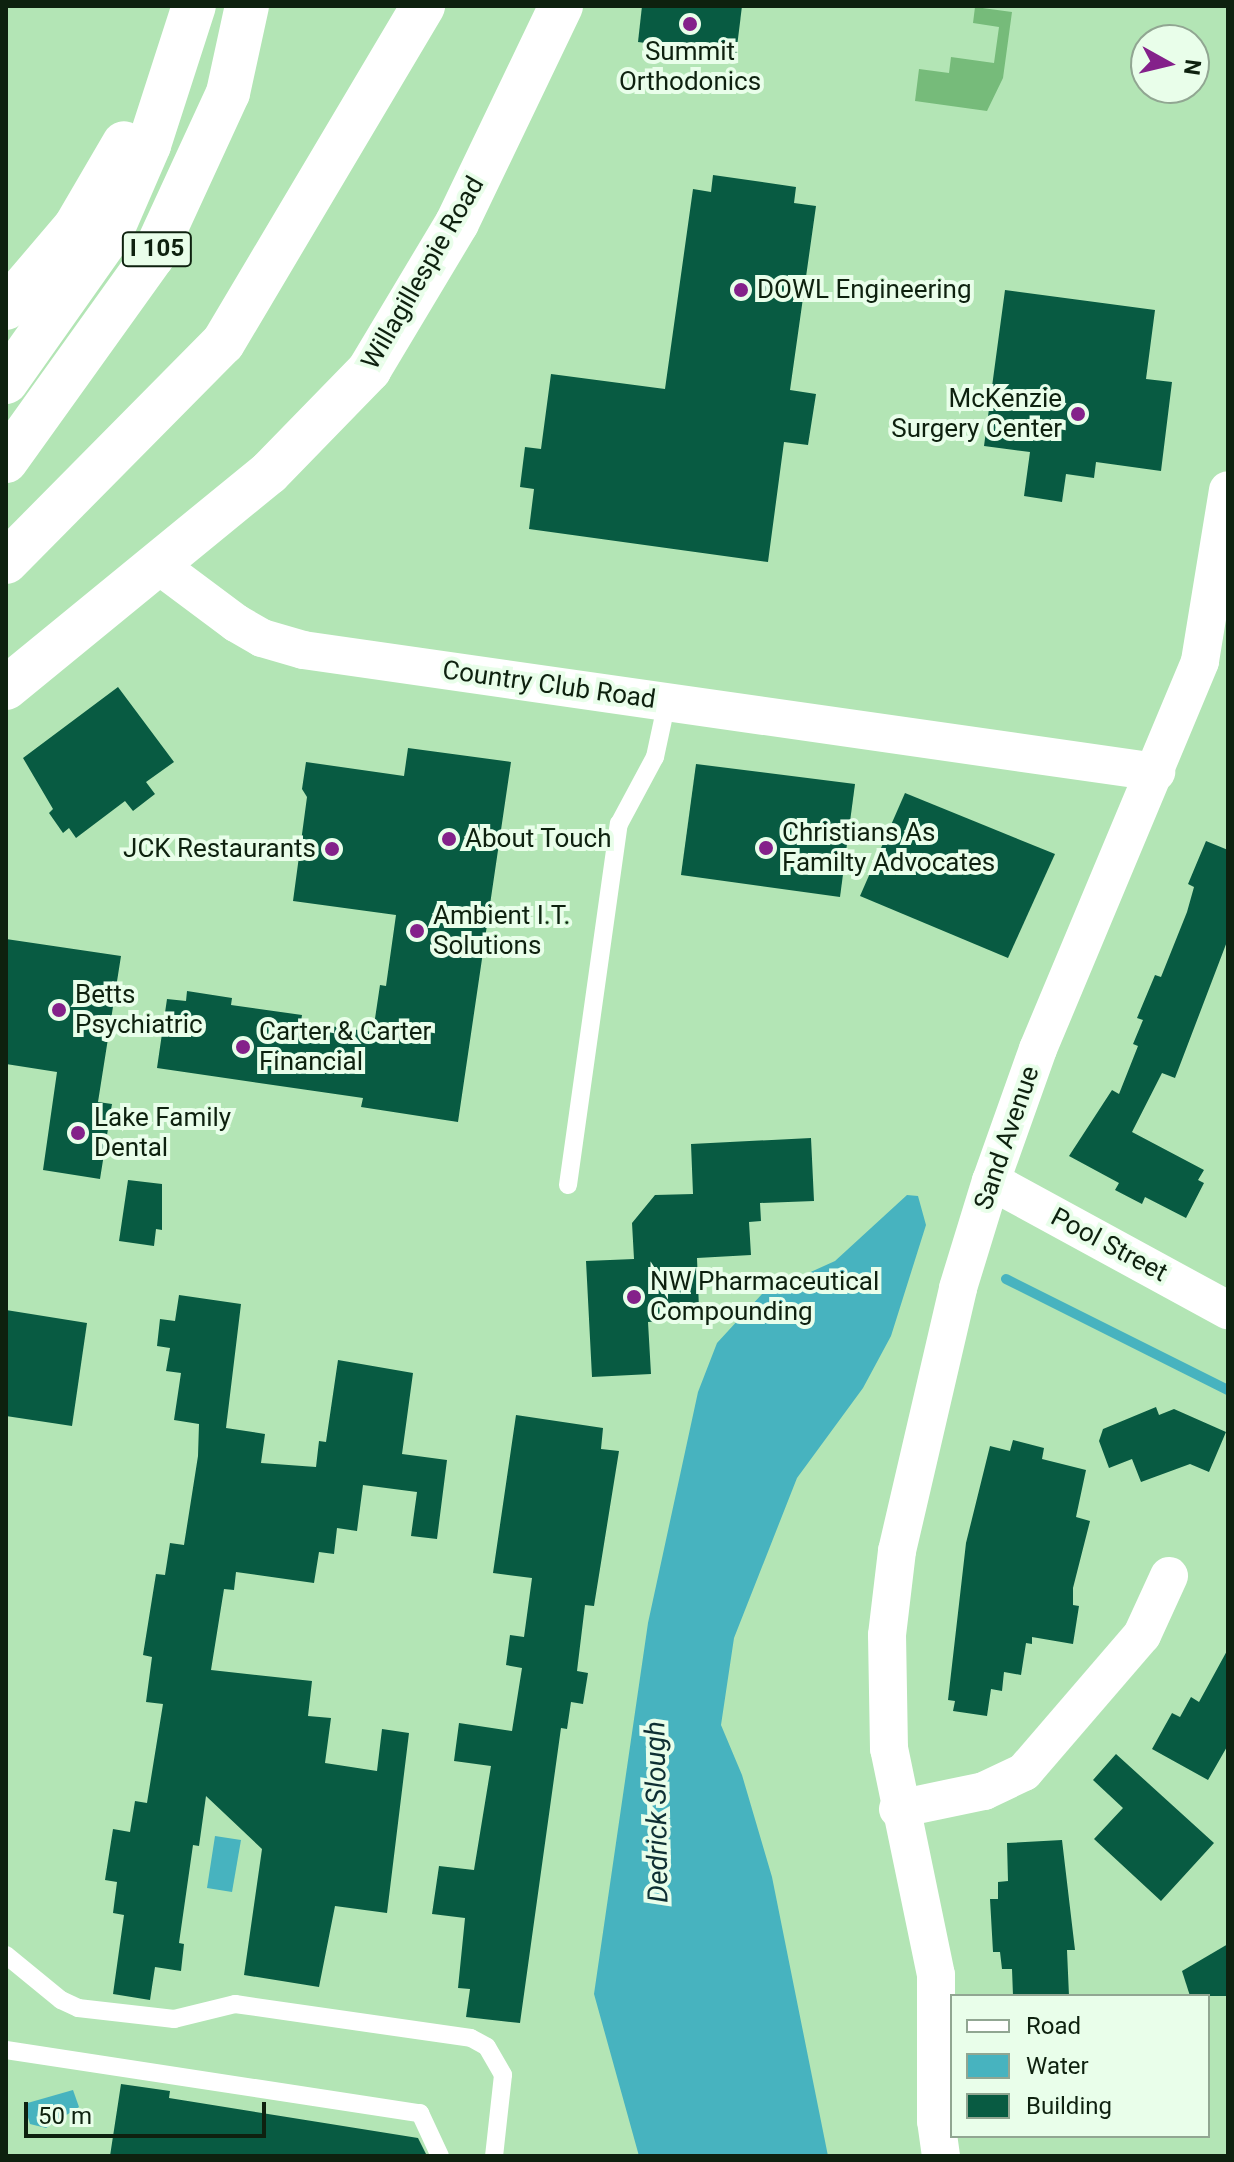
<!DOCTYPE html>
<style>
body{margin:0}
#map{position:relative;width:1234px;height:2162px;overflow:hidden;background:#b3e5b5;font-family:Roboto,sans-serif}
div>[style]{position:absolute}
.green>*{inset:0;background:#76bb7a}
.water>*{inset:0;background:#47b3bf}
.stream>*{height:10px;margin:-5px;padding:0 5px;transform-origin:5px;border-radius:5px;background:#47b3bf}
.building>*{inset:0;background:#085b42}
.lane>*{height:18px;margin:-9px;padding:0 9px;transform-origin:9px;border-radius:9px;background:#fff}
.street>*{height:38px;margin:-19px;padding:0 19px;transform-origin:19px;border-radius:19px;background:#fff}
.secondary>*{height:44px;margin:-22px;padding:0 22px;transform-origin:22px;border-radius:22px;background:#fff}
.highway>*{height:44px;margin:-22px;padding:0 22px;transform-origin:22px;border-radius:22px;background:#fff}
.dots>*{width:22px;height:22px;translate:-50% -50%;box-sizing:border-box;border:4px solid #e9feea;border-radius:50%}
span{translate:-50% -50%;white-space:nowrap;text-align:center;line-height:1.15;-webkit-text-stroke:8px #e9feea;paint-order:stroke}
.shield-label span{padding:2px 6px;background:#e9feea;border:2px solid;border-radius:6px;-webkit-text-stroke-width:0}
.shield-label{font-size:24px;color:#0e210f;font-weight:700}
.poi-label{font-size:26px;color:#0e210f}
.left{translate:0 -50%;text-align:left}
.right{translate:-100% -50%;text-align:right}
.street-label{font-size:26px;color:#0e210f}
.water-label{font-size:28px;color:#0e2f33;font-style:italic}
.frame{position:absolute;inset:0;border:8px solid #0e210f;pointer-events:none}
.legend{position:absolute;left:950px;top:1994px;width:260px;height:144px;box-sizing:border-box;background:#e9feea;border:2px solid #91a692;margin:0;padding:10px 14px;list-style:none;font-size:24px;color:#0e210f}
.legend li{display:flex;align-items:center;gap:16px;height:40px}
.legend b{width:40px;border:2px solid #91a692}
.north{position:absolute;left:1130px;top:24px;width:80px;height:80px;box-sizing:border-box;background:#e9feea;border:2px solid #91a692;border-radius:50%;rotate:98deg;font-size:22px;font-weight:700;line-height:32px;text-align:center;color:#0e210f}
.north::after{content:'';display:block;margin:auto;width:28px;height:36px;background:#84218a;clip-path:polygon(50% 0,100% 100%,50% 72%,0 100%)}
.scale{position:absolute;left:24px;top:2102px;width:242px;height:36px;box-sizing:border-box;border:4px solid #0e210f;border-top:0;padding-left:10px;font-size:24px;line-height:28px;white-space:nowrap;color:#0e210f;-webkit-text-stroke:6px #e9feea;paint-order:stroke}
</style>
<div id="map">
<div class="green">
<div style="clip-path:polygon(975px 7px,1012px 12px,1003px 78px,987px 111px,915px 101px,919px 69px,949px 73px,951px 57px,994px 63px,999px 27px,973px 23px)"></div>
</div>
<div class="water">
<div style="clip-path:polygon(907px 1195px,918px 1196px,926px 1225px,891px 1336px,863px 1388px,797px 1478px,734px 1638px,721px 1725px,742px 1775px,772px 1877px,828px 2156px,639px 2156px,594px 1994px,648px 1623px,698px 1392px,717px 1343px,762px 1294px,835px 1261px)"></div>
<div style="clip-path:polygon(215px 1836px,241px 1840px,232px 1892px,207px 1888px)"></div>
<div style="clip-path:polygon(73px 2090px,79px 2107px,46px 2128px,30px 2124px,24px 2104px)"></div>
</div>
<div class="stream">
<div style="left:1006px;top:1279px;width:248px;rotate:26.6deg"></div>
</div>
<div class="building">
<div style="clip-path:polygon(642px 6px,742px 6px,736px 55px,638px 42px)"></div>
<div style="clip-path:polygon(713px 175px,796px 187px,794px 203px,816px 206px,790px 390px,816px 394px,808px 445px,784px 442px,768px 562px,529px 529px,534px 489px,520px 487px,525px 447px,541px 449px,551px 374px,665px 389px,693px 189px,711px 192px)"></div>
<div style="clip-path:polygon(1005px 290px,1155px 310px,1146px 379px,1172px 382px,1161px 471px,1096px 462px,1094px 478px,1066px 474px,1062px 502px,1024px 496px,1030px 452px,984px 446px)"></div>
<div style="clip-path:polygon(118px 687px,174px 762px,146px 782px,155px 794px,133px 811px,125px 801px,76px 838px,69px 828px,63px 833px,49px 813px,53px 809px,23px 758px)"></div>
<div style="clip-path:polygon(408px 748px,511px 762px,458px 1122px,361px 1107px,363px 1098px,157px 1068px,167px 999px,186px 1001px,187px 991px,232px 998px,231px 1005px,302px 1015px,301px 1022px,373px 1032px,380px 985px,386px 986px,396px 915px,293px 901px,307px 797px,302px 789px,306px 762px,404px 776px)"></div>
<div style="clip-path:polygon(696px 764px,855px 784px,840px 897px,681px 875px)"></div>
<div style="clip-path:polygon(905px 793px,1055px 854px,1008px 958px,860px 896px)"></div>
<div style="clip-path:polygon(1206px 841px,1228px 850px,1228px 939px,1175px 1078px,1162px 1073px,1132px 1132px,1204px 1170px,1198px 1180px,1204px 1183px,1186px 1218px,1145px 1197px,1142px 1204px,1115px 1190px,1119px 1183px,1069px 1156px,1112px 1090px,1119px 1094px,1138px 1046px,1133px 1044px,1143px 1020px,1137px 1018px,1155px 975px,1161px 977px,1187px 912px,1194px 887px,1188px 884px)"></div>
<div style="clip-path:polygon(6px 939px,121px 956px,98px 1102px,112px 1104px,100px 1179px,43px 1170px,57px 1072px,6px 1064px)"></div>
<div style="clip-path:polygon(811px 1138px,814px 1201px,760px 1203px,761px 1221px,749px 1222px,751px 1255px,697px 1258px,699px 1309px,663px 1311px,664px 1321px,648px 1322px,651px 1374px,592px 1377px,586px 1261px,634px 1259px,632px 1223px,655px 1195px,693px 1194px,691px 1144px)"></div>
<div style="clip-path:polygon(128px 1180px,162px 1184px,162px 1230px,156px 1229px,154px 1246px,119px 1241px)"></div>
<div style="clip-path:polygon(179px 1295px,241px 1304px,226px 1428px,265px 1434px,261px 1463px,316px 1467px,319px 1441px,326px 1442px,338px 1360px,413px 1373px,402px 1454px,447px 1460px,437px 1539px,411px 1536px,417px 1492px,363px 1485px,357px 1531px,337px 1528px,334px 1554px,319px 1552px,314px 1583px,236px 1572px,234px 1590px,224px 1589px,211px 1670px,312px 1681px,308px 1716px,331px 1718px,325px 1763px,377px 1771px,382px 1729px,409px 1733px,387px 1913px,335px 1906px,319px 1987px,244px 1975px,262px 1849px,206px 1796px,199px 1846px,193px 1845px,179px 1943px,184px 1944px,181px 1971px,155px 1967px,150px 2000px,113px 1994px,124px 1915px,113px 1913px,117px 1882px,105px 1880px,113px 1829px,130px 1832px,135px 1801px,147px 1803px,163px 1704px,146px 1702px,152px 1657px,143px 1655px,156px 1574px,165px 1575px,170px 1543px,184px 1545px,198px 1456px,199px 1424px,174px 1420px,181px 1373px,166px 1371px,170px 1348px,157px 1346px,160px 1319px,175px 1321px)"></div>
<div style="clip-path:polygon(6px 1310px,87px 1323px,72px 1426px,6px 1416px)"></div>
<div style="clip-path:polygon(1156px 1407px,1159px 1415px,1174px 1409px,1226px 1432px,1209px 1472px,1190px 1464px,1141px 1482px,1132px 1459px,1109px 1468px,1099px 1441px,1103px 1429px)"></div>
<div style="clip-path:polygon(516px 1415px,603px 1428px,601px 1449px,619px 1451px,594px 1606px,585px 1605px,577px 1671px,588px 1673px,583px 1704px,571px 1702px,567px 1729px,561px 1728px,520px 2023px,466px 2017px,470px 1989px,458px 1988px,465px 1918px,432px 1914px,439px 1866px,474px 1870px,491px 1766px,454px 1761px,459px 1723px,512px 1731px,522px 1668px,506px 1665px,510px 1635px,524px 1637px,532px 1578px,493px 1573px)"></div>
<div style="clip-path:polygon(1013px 1440px,1044px 1448px,1042px 1459px,1086px 1470px,1076px 1517px,1090px 1521px,1073px 1588px,1073px 1605px,1079px 1606px,1073px 1644px,1032px 1637px,1032px 1644px,1026px 1643px,1021px 1675px,1004px 1672px,1002px 1691px,991px 1689px,987px 1716px,953px 1711px,955px 1701px,948px 1700px,966px 1543px,990px 1446px,1010px 1451px)"></div>
<div style="clip-path:polygon(1228px 1649px,1228px 1745px,1208px 1780px,1152px 1749px,1172px 1713px,1180px 1717px,1191px 1697px,1199px 1702px)"></div>
<div style="clip-path:polygon(1116px 1754px,1214px 1843px,1161px 1901px,1094px 1839px,1123px 1808px,1093px 1780px)"></div>
<div style="clip-path:polygon(1062px 1840px,1075px 1950px,1067px 1950px,1069px 1996px,1013px 1996px,1012px 1969px,1002px 1969px,1000px 1952px,993px 1952px,990px 1899px,998px 1899px,998px 1882px,1008px 1881px,1007px 1843px)"></div>
<div style="clip-path:polygon(1228px 1944px,1228px 1996px,1190px 1996px,1182px 1971px)"></div>
<div style="clip-path:polygon(121px 2084px,170px 2091px,169px 2098px,418px 2138px,427px 2156px,110px 2156px)"></div>
</div>
<div class="lane">
<div style="left:568px;top:1185px;width:365px;rotate:-82deg"></div>
<div style="left:619px;top:824px;width:76px;rotate:-61.8deg"></div>
<div style="left:655px;top:757px;width:57px;rotate:-77.9deg"></div>
<div style="left:6px;top:1955px;width:71px;rotate:39.3deg"></div>
<div style="left:61px;top:2000px;width:19px;rotate:25deg"></div>
<div style="left:78px;top:2008px;width:97px;rotate:6.5deg"></div>
<div style="left:174px;top:2019px;width:63px;rotate:-13.8deg"></div>
<div style="left:235px;top:2004px;width:238px;rotate:8.2deg"></div>
<div style="left:471px;top:2038px;width:18px;rotate:29deg"></div>
<div style="left:487px;top:2047px;width:32px;rotate:60deg"></div>
<div style="left:503px;top:2075px;width:81px;rotate:96.3deg"></div>
<div style="left:6px;top:2050px;width:419px;rotate:8.7deg"></div>
<div style="left:420px;top:2113px;width:47px;rotate:65.1deg"></div>
</div>
<div class="street">
<div style="left:161px;top:567px;width:94px;rotate:36.7deg"></div>
<div style="left:236px;top:623px;width:30px;rotate:30deg"></div>
<div style="left:262px;top:638px;width:43px;rotate:16.3deg"></div>
<div style="left:303px;top:650px;width:862px;rotate:8.14deg"></div>
<div style="left:991px;top:1181px;width:270px;rotate:28.6deg"></div>
<div style="left:898px;top:1809px;width:88px;rotate:-11.8deg"></div>
<div style="left:984px;top:1791px;width:44px;rotate:-25.4deg"></div>
<div style="left:1024px;top:1772px;width:181px;rotate:-49.3deg"></div>
<div style="left:1142px;top:1635px;width:65px;rotate:-65.4deg"></div>
<div style="left:941px;top:2156px;width:35px;rotate:-98deg"></div>
<div style="left:936px;top:2121px;width:146px;rotate:-90deg"></div>
<div style="left:936px;top:1975px;width:231px;rotate:-101.7deg"></div>
<div style="left:889px;top:1749px;width:114px;rotate:-91deg"></div>
<div style="left:887px;top:1635px;width:85px;rotate:-83.2deg"></div>
<div style="left:897px;top:1551px;width:270px;rotate:-76.9deg"></div>
<div style="left:958px;top:1288px;width:112px;rotate:-72.9deg"></div>
<div style="left:991px;top:1181px;width:140px;rotate:-70.4deg"></div>
<div style="left:1038px;top:1049px;width:420px;rotate:-67.3deg"></div>
<div style="left:1200px;top:661px;width:173px;rotate:-80.7deg"></div>
</div>
<div class="secondary">
<div style="left:6px;top:688px;width:340px;rotate:-39.3deg"></div>
<div style="left:269px;top:473px;width:144px;rotate:-45.8deg"></div>
<div style="left:369px;top:370px;width:171px;rotate:-59.1deg"></div>
<div style="left:457px;top:223px;width:241px;rotate:-64.4deg"></div>
</div>
<div class="highway">
<div style="left:6px;top:308px;width:106px;rotate:-49.6deg"></div>
<div style="left:75px;top:227px;width:97px;rotate:-59.7deg"></div>
<div style="left:6px;top:382px;width:182px;rotate:-54.8deg"></div>
<div style="left:111px;top:233px;width:96px;rotate:-66.6deg"></div>
<div style="left:149px;top:145px;width:146px;rotate:-72.1deg"></div>
<div style="left:6px;top:461px;width:252px;rotate:-54.4deg"></div>
<div style="left:153px;top:256px;width:179px;rotate:-65.3deg"></div>
<div style="left:228px;top:93px;width:89px;rotate:-77.7deg"></div>
<div style="left:6px;top:562px;width:308px;rotate:-45.3deg"></div>
<div style="left:223px;top:343px;width:392px;rotate:-59.3deg"></div>
</div>
<div class="dots">
<div style="left:690px;top:24px;background:#84218a"></div>
<div style="left:741px;top:290px;background:#84218a"></div>
<div style="left:1078px;top:414px;background:#84218a"></div>
<div style="left:449px;top:839px;background:#84218a"></div>
<div style="left:766px;top:848px;background:#84218a"></div>
<div style="left:332px;top:849px;background:#84218a"></div>
<div style="left:417px;top:931px;background:#84218a"></div>
<div style="left:59px;top:1010px;background:#84218a"></div>
<div style="left:243px;top:1047px;background:#84218a"></div>
<div style="left:78px;top:1133px;background:#84218a"></div>
<div style="left:634px;top:1297px;background:#84218a"></div>
</div>
<div class="shield-label">
<span style="left:157px;top:249px">I 105</span>
</div>
<div class="poi-label">
<span style="left:690px;top:67px">Summit<br>Orthodonics</span>
<span class="left" style="left:757px;top:290px">DOWL Engineering</span>
<span class="right" style="left:1062px;top:414px">McKenzie<br>Surgery Center</span>
<span class="left" style="left:782px;top:848px">Christians As<br>Familty Advocates</span>
<span class="left" style="left:465px;top:839px">About Touch</span>
<span class="right" style="left:316px;top:849px">JCK Restaurants</span>
<span class="left" style="left:433px;top:931px">Ambient I.T.<br>Solutions</span>
<span class="left" style="left:75px;top:1010px">Betts<br>Psychiatric</span>
<span class="left" style="left:259px;top:1047px">Carter &amp; Carter<br>Financial</span>
<span class="left" style="left:94px;top:1133px">Lake Family<br>Dental</span>
<span class="left" style="left:650px;top:1297px">NW Pharmaceutical<br>Compounding</span>
</div>
<div class="street-label">
<span style="left:423px;top:273px;rotate:-60deg">Willagillespie Road</span>
<span style="left:549px;top:685px;rotate:8deg">Country Club Road</span>
<span style="left:1007px;top:1138px;rotate:-71deg">Sand Avenue</span>
<span style="left:1109px;top:1245px;rotate:28deg">Pool Street</span>
</div>
<div class="water-label">
<span style="left:657px;top:1812px;rotate:-91deg">Dedrick Slough</span>
</div>
<div class="frame"></div>
<ul class="legend">
<li><b style="height:10px;background:#fff"></b>Road</li>
<li><b style="height:22px;background:#47b3bf"></b>Water</li>
<li><b style="height:22px;background:#085b42"></b>Building</li>
</ul>
<div class="north">N</div>
<div class="scale">50 m</div>
</div>
